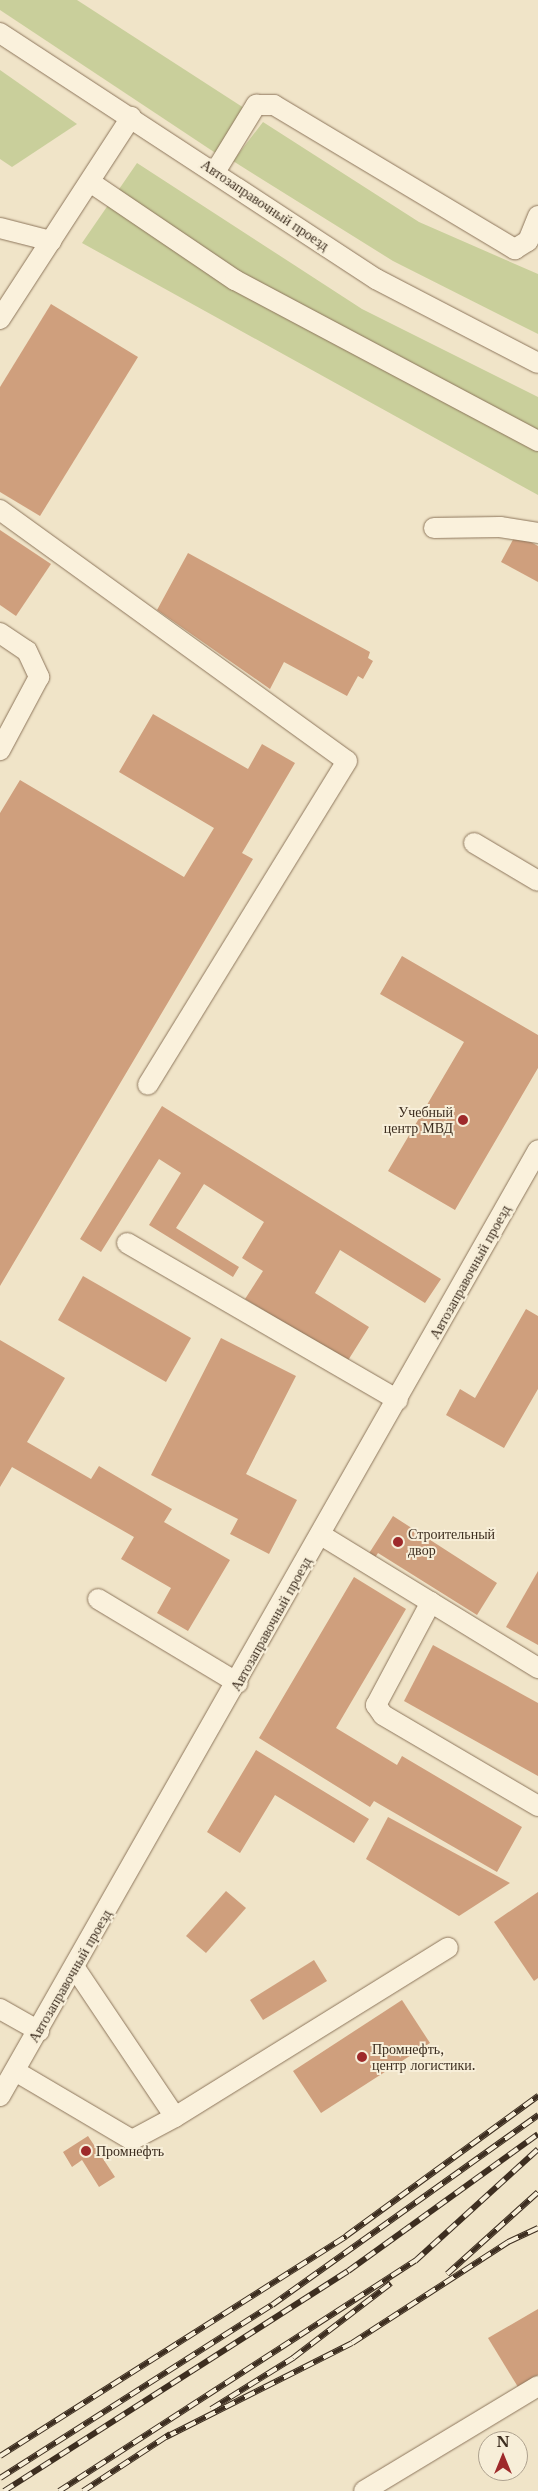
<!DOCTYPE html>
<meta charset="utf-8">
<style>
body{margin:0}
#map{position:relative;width:538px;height:2491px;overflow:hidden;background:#f0e4c8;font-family:"Libre Baskerville",serif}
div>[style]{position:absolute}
.green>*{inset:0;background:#c9cf9b}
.building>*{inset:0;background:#cf9f7d}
.roads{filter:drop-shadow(0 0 1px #8d765c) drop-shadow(0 0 1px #8d765c)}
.minor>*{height:20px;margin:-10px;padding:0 10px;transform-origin:10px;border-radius:10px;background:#faf1dc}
.rail>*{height:5.5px;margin-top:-2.75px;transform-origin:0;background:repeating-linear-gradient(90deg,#f7eed8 0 11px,#3d2e20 0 22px);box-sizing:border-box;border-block:1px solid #3d2e20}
.dots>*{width:14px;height:14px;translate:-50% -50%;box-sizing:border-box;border:2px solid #f7eed8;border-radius:50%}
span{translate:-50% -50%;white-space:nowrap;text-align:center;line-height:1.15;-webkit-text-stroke:4px #f7eed8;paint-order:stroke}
.street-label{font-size:14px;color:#3d2e20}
.poi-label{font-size:14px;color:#3d2e20}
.right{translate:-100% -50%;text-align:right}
.left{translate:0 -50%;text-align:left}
.north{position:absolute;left:478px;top:2431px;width:50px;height:50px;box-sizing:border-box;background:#f7eed8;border:1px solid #ada18e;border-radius:50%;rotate:0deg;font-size:14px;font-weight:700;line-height:20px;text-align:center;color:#3d2e20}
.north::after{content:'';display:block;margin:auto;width:18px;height:22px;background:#9e2a2b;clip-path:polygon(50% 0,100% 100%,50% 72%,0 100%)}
</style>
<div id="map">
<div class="green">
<div style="clip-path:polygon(0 0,77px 0,244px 108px,217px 154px,0 10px)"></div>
<div style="clip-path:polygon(0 70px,77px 124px,12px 167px,0 159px)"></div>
<div style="clip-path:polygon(263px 122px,419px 222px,538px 274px,538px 334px,393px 261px,233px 161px)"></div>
<div style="clip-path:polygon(137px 163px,362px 309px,538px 397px,538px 495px,82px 243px)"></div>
</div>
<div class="building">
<div style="clip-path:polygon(51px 304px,138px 357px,40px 516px,0 492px,0 387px)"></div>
<div style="clip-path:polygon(0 530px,51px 564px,16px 616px,0 605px)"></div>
<div style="clip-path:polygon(516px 534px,538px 546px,538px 582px,501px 562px)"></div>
<div style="clip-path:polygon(188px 553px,370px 652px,368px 658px,373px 661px,363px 679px,358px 676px,347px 696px,284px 662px,270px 689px,157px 610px)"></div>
<div style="clip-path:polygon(153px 714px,248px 769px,262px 744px,295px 763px,242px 853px,253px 859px,0 1286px,0 813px,20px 780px,184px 877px,214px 828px,119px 772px)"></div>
<div style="clip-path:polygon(402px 956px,538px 1035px,538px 1068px,455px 1210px,388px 1171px,464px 1042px,380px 994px)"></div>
<div style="clip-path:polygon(162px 1106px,441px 1279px,425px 1303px,340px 1250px,315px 1293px,369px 1327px,347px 1362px,245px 1299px,263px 1271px,242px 1258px,264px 1222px,204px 1184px,176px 1228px,239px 1267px,233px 1277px,149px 1225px,181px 1173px,159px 1159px,101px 1252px,80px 1239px)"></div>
<div style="clip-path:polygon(83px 1276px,191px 1338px,166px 1382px,58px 1320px)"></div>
<div style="clip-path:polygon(526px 1309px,538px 1316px,538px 1389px,504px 1448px,446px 1415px,460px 1389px,475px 1398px)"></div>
<div style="clip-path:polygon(221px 1338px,296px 1376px,246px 1474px,297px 1500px,269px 1554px,230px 1534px,238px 1519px,151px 1475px)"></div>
<div style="clip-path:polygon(0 1340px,65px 1378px,27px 1442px,91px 1479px,99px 1466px,172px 1509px,164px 1522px,230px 1560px,188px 1631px,157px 1613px,171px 1588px,121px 1559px,134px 1537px,12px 1467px,0 1487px)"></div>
<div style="clip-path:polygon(393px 1516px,497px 1583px,477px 1615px,378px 1553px,372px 1562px,366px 1558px)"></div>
<div style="clip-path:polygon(538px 1571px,538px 1645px,506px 1627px)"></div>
<div style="clip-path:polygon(354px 1577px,406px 1609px,336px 1728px,397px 1765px,402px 1756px,522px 1827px,497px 1872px,374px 1801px,370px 1807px,259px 1738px)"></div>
<div style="clip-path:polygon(433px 1645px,538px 1703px,538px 1776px,404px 1701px)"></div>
<div style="clip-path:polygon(256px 1750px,369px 1819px,354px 1843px,275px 1795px,240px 1853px,207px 1832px)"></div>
<div style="clip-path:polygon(388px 1817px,510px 1883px,459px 1916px,366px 1859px)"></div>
<div style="clip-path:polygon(226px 1891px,246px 1908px,206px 1953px,186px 1936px)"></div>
<div style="clip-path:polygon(538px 1892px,538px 1978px,534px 1981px,494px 1922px)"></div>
<div style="clip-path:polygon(314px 1960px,327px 1981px,263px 2020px,250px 2000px)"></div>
<div style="clip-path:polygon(402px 2000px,430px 2043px,321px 2113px,293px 2071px)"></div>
<div style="clip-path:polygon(88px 2136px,115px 2177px,99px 2187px,82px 2160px,72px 2167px,63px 2152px)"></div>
<div style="clip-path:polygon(538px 2309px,538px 2375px,518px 2387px,488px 2338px)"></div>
</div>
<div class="roads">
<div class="minor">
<div style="left:0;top:33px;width:449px;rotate:33.2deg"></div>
<div style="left:376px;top:279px;width:182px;rotate:27.4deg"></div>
<div style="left:215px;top:172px;width:79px;rotate:-58.5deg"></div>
<div style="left:256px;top:105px;width:18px"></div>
<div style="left:274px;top:105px;width:281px;rotate:30.9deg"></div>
<div style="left:515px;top:249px;width:15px;rotate:-32deg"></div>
<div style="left:528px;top:241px;width:27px;rotate:-68deg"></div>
<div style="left:90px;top:182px;width:175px;rotate:34.1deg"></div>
<div style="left:235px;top:280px;width:343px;rotate:28deg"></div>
<div style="left:0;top:228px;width:53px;rotate:14.3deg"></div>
<div style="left:0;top:319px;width:241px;rotate:-57deg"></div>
<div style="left:0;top:510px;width:428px;rotate:35.9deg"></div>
<div style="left:347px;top:761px;width:380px;rotate:121.6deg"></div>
<div style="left:434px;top:528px;width:66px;rotate:-0.9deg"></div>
<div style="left:500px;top:527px;width:38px;rotate:9deg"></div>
<div style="left:0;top:633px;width:32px;rotate:34deg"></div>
<div style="left:27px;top:651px;width:29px;rotate:65deg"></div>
<div style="left:39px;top:677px;width:83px;rotate:118.1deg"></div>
<div style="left:474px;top:843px;width:74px;rotate:30.7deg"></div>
<div style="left:127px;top:1243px;width:313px;rotate:30.1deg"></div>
<div style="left:321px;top:1535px;width:255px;rotate:31.5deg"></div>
<div style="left:98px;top:1599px;width:163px;rotate:31deg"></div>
<div style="left:431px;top:1602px;width:117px;rotate:118.1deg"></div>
<div style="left:376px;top:1705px;width:12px;rotate:55deg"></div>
<div style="left:383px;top:1715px;width:180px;rotate:30.4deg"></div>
<div style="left:75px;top:1968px;width:179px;rotate:56.1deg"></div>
<div style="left:175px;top:2117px;width:321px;rotate:-31.8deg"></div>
<div style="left:0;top:2009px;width:45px;rotate:29.4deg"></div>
<div style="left:15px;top:2071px;width:136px;rotate:30.5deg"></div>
<div style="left:132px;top:2140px;width:49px;rotate:-28.1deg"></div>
<div style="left:0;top:2096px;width:1088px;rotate:-60.37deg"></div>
<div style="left:364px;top:2491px;width:203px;rotate:-31.1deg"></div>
</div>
</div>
<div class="rail">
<div style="left:447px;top:2274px;width:122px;rotate:-42deg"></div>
<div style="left:211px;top:2409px;width:97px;rotate:-31.9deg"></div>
<div style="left:293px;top:2358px;width:123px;rotate:-37.4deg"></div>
<div style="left:166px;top:2437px;width:208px;rotate:-26.8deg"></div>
<div style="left:352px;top:2343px;width:186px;rotate:-32.9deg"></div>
<div style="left:508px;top:2242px;width:33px;rotate:-25deg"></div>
<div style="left:0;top:2456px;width:410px;rotate:-32.4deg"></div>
<div style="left:346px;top:2236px;width:238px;rotate:-36.1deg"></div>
<div style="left:0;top:2478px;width:322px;rotate:-32.5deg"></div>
<div style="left:272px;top:2305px;width:327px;rotate:-35.5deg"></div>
<div style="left:4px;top:2491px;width:408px;rotate:-32.6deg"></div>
<div style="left:348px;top:2271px;width:234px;rotate:-35.8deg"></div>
<div style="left:59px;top:2491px;width:424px;rotate:-32.9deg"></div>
<div style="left:415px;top:2261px;width:166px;rotate:-42.3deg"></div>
<div style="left:83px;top:2491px;width:104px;rotate:-33.2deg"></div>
</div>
<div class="dots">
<div style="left:463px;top:1120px;background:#9e2a2b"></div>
<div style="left:398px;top:1542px;background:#9e2a2b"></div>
<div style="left:362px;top:2057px;background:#9e2a2b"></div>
<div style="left:86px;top:2151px;background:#9e2a2b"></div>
</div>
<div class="street-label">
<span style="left:265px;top:205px;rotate:34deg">Автозаправочный проезд</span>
<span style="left:470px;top:1272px;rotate:-61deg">Автозаправочный проезд</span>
<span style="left:271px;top:1624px;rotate:-61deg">Автозаправочный проезд</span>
<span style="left:70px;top:1976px;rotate:-60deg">Автозаправочный проезд</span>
</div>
<div class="poi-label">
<span class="right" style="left:453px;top:1120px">Учебный<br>центр МВД</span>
<span class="left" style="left:408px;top:1542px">Строительный<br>двор</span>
<span class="left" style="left:372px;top:2057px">Промнефть,<br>центр логистики.</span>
<span class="left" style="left:96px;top:2151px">Промнефть</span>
</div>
<div class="north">N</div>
</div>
